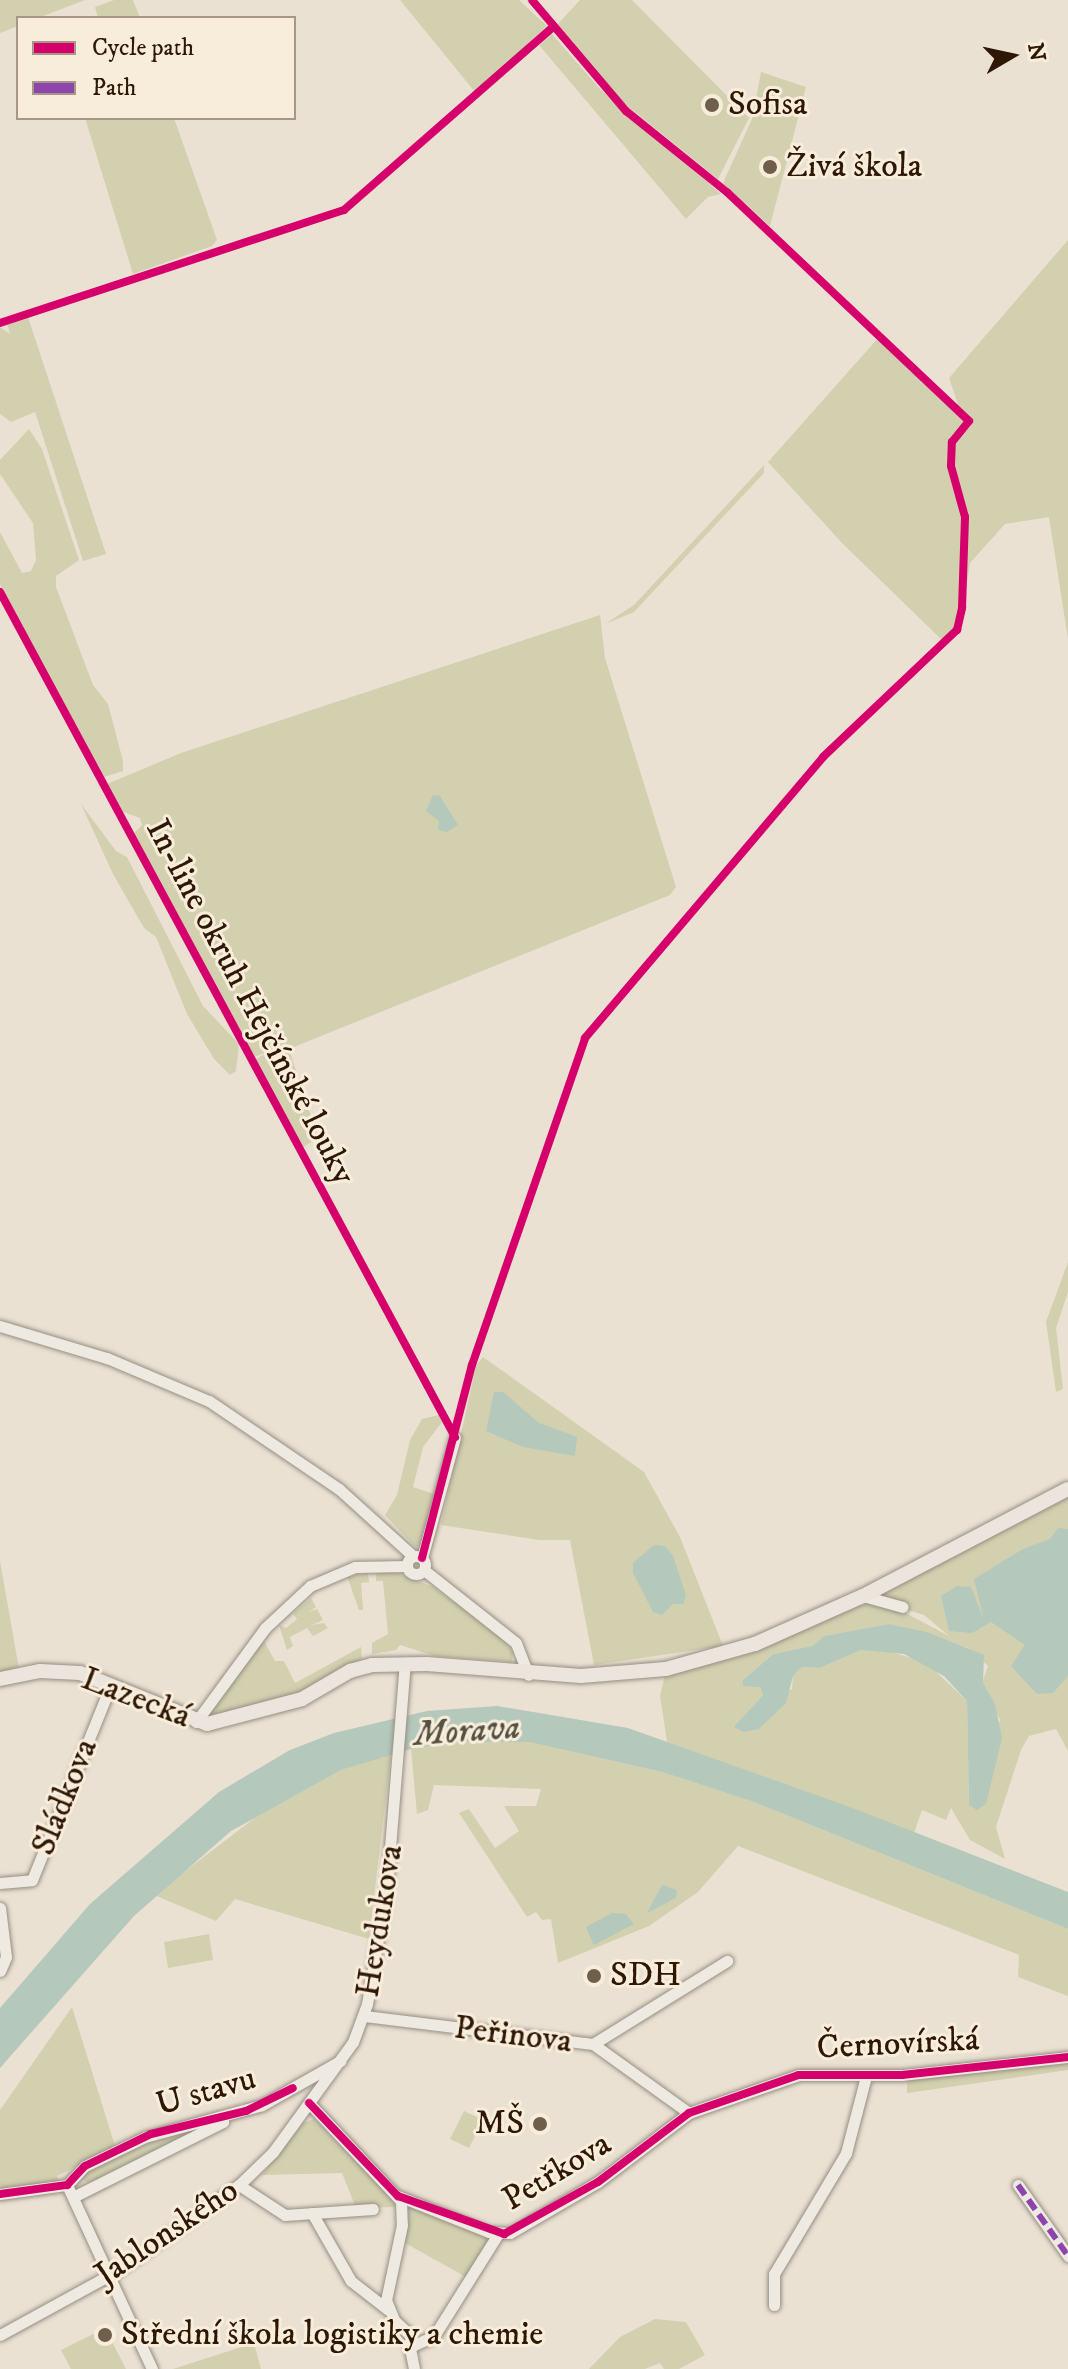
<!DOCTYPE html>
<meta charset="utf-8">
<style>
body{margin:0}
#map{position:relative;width:1068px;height:2369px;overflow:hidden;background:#eae1d2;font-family:"IM FELL DW Pica",serif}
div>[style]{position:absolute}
.green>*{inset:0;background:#d3d0af}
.water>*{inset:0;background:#b4c8bc}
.roads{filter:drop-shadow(0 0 2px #968e83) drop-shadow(0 0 2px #968e83)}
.minor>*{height:11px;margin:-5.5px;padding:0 5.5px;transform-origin:5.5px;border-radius:5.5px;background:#eeeae1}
.minor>.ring{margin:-5.5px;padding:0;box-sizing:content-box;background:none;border:11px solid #eeeae1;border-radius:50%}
.major>*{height:14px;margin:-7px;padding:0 7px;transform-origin:7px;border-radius:7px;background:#ebe5dd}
.quiet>*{height:6px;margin-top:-3px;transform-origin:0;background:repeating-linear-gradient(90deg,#8e44ad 0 12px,transparent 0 18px)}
.cycleway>*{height:8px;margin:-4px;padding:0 4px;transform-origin:4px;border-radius:4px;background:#d6006c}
.dots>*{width:22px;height:22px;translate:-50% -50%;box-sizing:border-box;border:4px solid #f8eddb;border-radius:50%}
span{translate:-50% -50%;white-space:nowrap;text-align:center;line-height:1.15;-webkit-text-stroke:6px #f8eddb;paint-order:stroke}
.poi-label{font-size:34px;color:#2e1704}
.left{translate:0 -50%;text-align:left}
.right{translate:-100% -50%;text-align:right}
.street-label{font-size:34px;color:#2e1704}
.water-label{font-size:36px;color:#555141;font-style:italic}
.legend{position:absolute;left:16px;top:16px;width:280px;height:104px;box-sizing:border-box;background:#f8eddb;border:2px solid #a79785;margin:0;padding:10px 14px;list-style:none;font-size:24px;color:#2e1704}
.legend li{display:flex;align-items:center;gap:16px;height:40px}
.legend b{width:40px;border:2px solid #a79785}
.north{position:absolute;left:972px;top:16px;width:80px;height:80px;-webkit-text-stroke:6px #f8eddb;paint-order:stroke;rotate:81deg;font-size:22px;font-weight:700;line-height:32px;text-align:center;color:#2e1704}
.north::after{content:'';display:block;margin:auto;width:28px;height:36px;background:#2e1704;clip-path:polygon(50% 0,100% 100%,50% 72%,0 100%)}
</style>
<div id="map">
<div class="green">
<div style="clip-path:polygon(0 0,85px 0,38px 18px,18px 18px,18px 26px,0 33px)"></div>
<div style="clip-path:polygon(114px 0,133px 0,140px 18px,98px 18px,95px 7px)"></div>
<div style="clip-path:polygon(400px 0,519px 0,547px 26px,475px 92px)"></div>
<div style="clip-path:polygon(580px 0,632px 0,749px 118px,718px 179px,620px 100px,556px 26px)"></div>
<div style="clip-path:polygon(552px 34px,600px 89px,721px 194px,708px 197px,686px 219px,539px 45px)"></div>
<div style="clip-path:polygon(761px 72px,806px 87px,770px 226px,723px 183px,752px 119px)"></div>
<div style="clip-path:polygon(85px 118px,174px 118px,217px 240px,212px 246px,133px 274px)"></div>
<div style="clip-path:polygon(1068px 240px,1068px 639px,1049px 517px,1005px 524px,970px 563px,961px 623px,943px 641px,842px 543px,768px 462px,879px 337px,973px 427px,961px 413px,949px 378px)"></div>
<div style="clip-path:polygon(28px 317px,106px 554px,83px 561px,35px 412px,11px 422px,0 414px,0 327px,10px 334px,7px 324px)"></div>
<div style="clip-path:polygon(29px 429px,42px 449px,79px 560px,56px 576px,56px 587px,93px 685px,108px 704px,123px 761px,123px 771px,104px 777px,0 584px,0 532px,22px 573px,31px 571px,36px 560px,33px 523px,0 474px,0 460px)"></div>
<div style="clip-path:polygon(764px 465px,764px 473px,634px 612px,605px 624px,634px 605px)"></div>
<div style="clip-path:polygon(600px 615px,605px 658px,676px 887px,670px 895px,289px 1049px,318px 1138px,300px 1149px,252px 1061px,275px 1049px,254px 1057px,133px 834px,142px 825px,140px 818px,121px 811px,107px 784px,181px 753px)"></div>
<div style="clip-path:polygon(81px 804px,116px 851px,127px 857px,203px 1006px,239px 1044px,236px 1071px,230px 1075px,214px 1059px,187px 1014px,156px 937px,144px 928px,113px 874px)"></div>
<div style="clip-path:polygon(1068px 1262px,1068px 1292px,1056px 1328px,1063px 1389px,1056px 1392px,1046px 1322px)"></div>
<div style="clip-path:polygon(483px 1357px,644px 1472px,680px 1537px,723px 1646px,594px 1665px,570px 1540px,539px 1540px,441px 1525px,476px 1366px)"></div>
<div style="clip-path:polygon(439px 1415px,442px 1422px,423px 1447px,413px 1487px,434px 1494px,423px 1545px,415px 1547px,385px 1515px,397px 1495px,410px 1440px,422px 1419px)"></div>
<div style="clip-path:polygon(evenodd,1068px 1495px,1068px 1751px,1056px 1729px,1029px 1736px,1021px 1750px,996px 1827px,1005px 1859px,970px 1840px,951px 1808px,946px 1820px,922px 1810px,914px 1833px,667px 1742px,660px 1696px,665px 1675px,756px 1652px,864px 1602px,900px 1610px,949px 1636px,924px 1615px,868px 1598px,1068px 1495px,888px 1624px,968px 1648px,988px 1666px,982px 1683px,1000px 1720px,969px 1805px,967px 1701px,926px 1662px,880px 1649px,861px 1650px,820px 1668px,802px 1667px,793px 1676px,792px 1689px,752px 1707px,763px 1695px,760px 1687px,743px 1680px,773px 1654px,812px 1646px,824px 1636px,888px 1624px)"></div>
<div style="clip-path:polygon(0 1561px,19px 1669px,0 1674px)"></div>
<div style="clip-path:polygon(389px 1570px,433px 1587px,500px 1636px,513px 1652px,512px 1662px,435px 1656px,400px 1645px,396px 1650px,372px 1654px,372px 1643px,388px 1634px,383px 1581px,376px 1581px,376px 1573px)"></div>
<div style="clip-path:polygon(368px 1573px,369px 1582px,361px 1583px,363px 1610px,359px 1610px,347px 1576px)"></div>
<div style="clip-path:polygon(311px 1598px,316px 1607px,309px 1612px,317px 1609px,323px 1620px,312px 1625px,324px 1623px,328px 1628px,313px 1636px,307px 1628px,290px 1637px,293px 1646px,287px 1650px,279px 1625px,286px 1628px,297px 1619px,293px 1614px)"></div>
<div style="clip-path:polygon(264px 1641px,275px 1661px,284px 1661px,295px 1683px,361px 1647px,362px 1659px,304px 1694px,207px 1717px,206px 1711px)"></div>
<div style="clip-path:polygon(460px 1742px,529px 1742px,662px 1772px,754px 1802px,1068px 1929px,1068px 1996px,1018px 1977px,1019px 1955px,738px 1846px,698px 1892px,649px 1926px,558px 1963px,551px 1919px,542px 1920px,536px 1912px,527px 1917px,459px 1813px,469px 1809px,495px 1848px,519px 1831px,504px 1806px,536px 1806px,541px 1789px,434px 1785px,428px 1810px,417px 1814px,411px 1749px)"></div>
<div style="clip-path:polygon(391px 1754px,369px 1939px,235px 1899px,216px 1921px,154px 1895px,269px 1807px,341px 1770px)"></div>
<div style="clip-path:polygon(209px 1934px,213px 1960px,168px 1968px,164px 1942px)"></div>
<div style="clip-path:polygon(72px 2007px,115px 2146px,57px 2176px,60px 2183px,0 2194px,0 2110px)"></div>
<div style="clip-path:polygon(1068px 2062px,1068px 2070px,907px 2093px,907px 2080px)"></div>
<div style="clip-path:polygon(464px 2111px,483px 2120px,469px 2148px,450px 2139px)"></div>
<div style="clip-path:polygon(314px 2119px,391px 2197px,395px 2207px,356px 2208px,342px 2173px,262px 2175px,303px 2123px)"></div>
<div style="clip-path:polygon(207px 2125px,90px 2184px,82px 2179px,84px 2170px,153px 2136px)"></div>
<div style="clip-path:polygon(408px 2205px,491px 2238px,466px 2277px,405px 2243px)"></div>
<div style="clip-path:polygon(655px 2319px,686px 2322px,705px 2355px,679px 2369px,664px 2369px,660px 2363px,645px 2369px,589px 2369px,620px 2337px)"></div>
<div style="clip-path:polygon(105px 2328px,126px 2369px,71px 2369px,61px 2350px)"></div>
<div style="clip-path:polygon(254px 2343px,261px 2369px,173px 2369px)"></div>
</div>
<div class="water">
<div style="clip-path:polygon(433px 795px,440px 796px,458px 825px,447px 832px,438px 830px,439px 821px,426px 811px)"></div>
<div style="clip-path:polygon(494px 1392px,503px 1392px,539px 1423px,577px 1437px,575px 1456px,523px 1447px,486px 1431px)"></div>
<div style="clip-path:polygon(1058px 1528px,1068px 1529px,1068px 1676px,1053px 1693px,1037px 1694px,1011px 1666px,1025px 1645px,991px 1622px,972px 1633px,949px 1631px,941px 1596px,957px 1586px,971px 1587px,984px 1620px,974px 1579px,1023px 1549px,1050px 1539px)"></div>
<div style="clip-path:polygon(654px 1545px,665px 1546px,673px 1556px,686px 1595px,683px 1604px,673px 1604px,662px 1615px,653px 1612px,633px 1573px,633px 1563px)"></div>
<div style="clip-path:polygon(888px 1624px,927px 1632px,984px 1655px,983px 1683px,995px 1704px,1002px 1738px,986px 1804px,977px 1810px,969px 1805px,967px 1701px,944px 1676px,904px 1654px,861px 1650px,820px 1668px,802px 1667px,793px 1676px,786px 1703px,759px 1729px,744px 1732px,734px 1727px,763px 1695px,760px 1687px,743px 1686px,743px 1680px,773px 1654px,812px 1646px,824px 1636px)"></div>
<div style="clip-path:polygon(497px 1706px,628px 1728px,850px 1807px,1068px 1892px,1068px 1929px,754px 1802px,662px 1772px,529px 1742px,460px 1742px,411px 1749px,341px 1770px,231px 1831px,134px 1916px,0 2068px,0 2008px,90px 1904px,219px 1792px,290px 1750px,334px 1733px,427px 1711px)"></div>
<div style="clip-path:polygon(662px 1885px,677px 1890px,676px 1898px,647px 1913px)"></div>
<div style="clip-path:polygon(612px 1913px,626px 1914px,634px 1924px,594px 1945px,586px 1927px)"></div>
</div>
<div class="roads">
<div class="minor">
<div style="left:0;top:1326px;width:112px;rotate:16.7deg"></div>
<div style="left:107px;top:1358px;width:111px;rotate:22.9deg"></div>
<div style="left:209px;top:1401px;width:157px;rotate:34.1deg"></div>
<div style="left:339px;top:1489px;width:100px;rotate:42.2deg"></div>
<div class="ring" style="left:407px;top:1556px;width:7px;height:7px"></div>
<div style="left:422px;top:1558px;width:125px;rotate:-74.7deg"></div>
<div style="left:424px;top:1570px;width:117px;rotate:38.4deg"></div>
<div style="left:516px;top:1643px;width:34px;rotate:69deg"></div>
<div style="left:863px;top:1596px;width:41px;rotate:15.4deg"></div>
<div style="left:196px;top:1722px;width:117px;rotate:-53.7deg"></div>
<div style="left:265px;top:1628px;width:62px;rotate:-43deg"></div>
<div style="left:310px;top:1586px;width:49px;rotate:-22.9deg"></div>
<div style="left:355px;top:1567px;width:52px;rotate:-1.1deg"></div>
<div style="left:0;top:1883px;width:32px;rotate:-5deg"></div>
<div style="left:32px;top:1880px;width:211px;rotate:-68deg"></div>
<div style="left:0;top:1908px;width:49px;rotate:83deg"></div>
<div style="left:6px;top:1957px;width:15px;rotate:113deg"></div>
<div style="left:364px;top:2016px;width:231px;rotate:7deg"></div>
<div style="left:593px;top:2044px;width:118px;rotate:35.7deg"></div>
<div style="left:593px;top:2044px;width:158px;rotate:-31.8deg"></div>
<div style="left:309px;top:2103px;width:134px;rotate:46.8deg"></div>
<div style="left:401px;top:2201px;width:24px;rotate:88deg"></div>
<div style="left:402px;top:2225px;width:77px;rotate:102deg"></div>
<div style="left:386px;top:2300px;width:22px;rotate:68deg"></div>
<div style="left:394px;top:2320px;width:19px;rotate:43deg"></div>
<div style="left:67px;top:2185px;width:26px;rotate:-47deg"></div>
<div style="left:85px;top:2166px;width:67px;rotate:-25.8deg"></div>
<div style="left:145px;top:2137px;width:121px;rotate:-15.3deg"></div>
<div style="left:262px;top:2105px;width:90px;rotate:-29.4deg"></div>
<div style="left:67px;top:2185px;width:203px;rotate:65.2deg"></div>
<div style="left:239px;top:2185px;width:55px;rotate:33.1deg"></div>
<div style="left:285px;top:2215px;width:88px;rotate:-3.9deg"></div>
<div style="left:1018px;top:2185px;width:87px;rotate:54.8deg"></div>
<div style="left:0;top:2194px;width:68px;rotate:-7.7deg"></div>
<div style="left:398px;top:2196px;width:98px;rotate:21.6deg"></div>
<div style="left:489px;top:2232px;width:21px;rotate:3deg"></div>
<div style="left:510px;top:2233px;width:102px;rotate:-30.1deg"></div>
<div style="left:598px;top:2182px;width:114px;rotate:-37.2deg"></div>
<div style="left:689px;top:2113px;width:116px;rotate:-19.1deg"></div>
<div style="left:799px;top:2075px;width:103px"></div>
<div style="left:902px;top:2075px;width:167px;rotate:-6.2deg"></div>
<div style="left:73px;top:2197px;width:168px;rotate:-26.6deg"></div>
<div style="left:312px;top:2213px;width:78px;rotate:60.2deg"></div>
<div style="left:351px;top:2281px;width:46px;rotate:37.9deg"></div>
<div style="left:774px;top:2305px;width:31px;rotate:-90deg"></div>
<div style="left:774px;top:2274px;width:141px;rotate:-59.2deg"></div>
<div style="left:846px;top:2153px;width:80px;rotate:-75.4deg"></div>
<div style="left:0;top:2335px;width:133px;rotate:-28.7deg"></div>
<div style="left:117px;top:2271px;width:149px;rotate:-35.2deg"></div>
<div style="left:239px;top:2185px;width:47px;rotate:-44.1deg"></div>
<div style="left:273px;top:2152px;width:136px;rotate:-54deg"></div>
<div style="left:353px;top:2042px;width:40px;rotate:-69.8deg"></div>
<div style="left:367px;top:2004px;width:121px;rotate:-80.5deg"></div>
<div style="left:387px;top:1885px;width:223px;rotate:-85.4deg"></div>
<div style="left:409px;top:2343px;width:26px;rotate:79deg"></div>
<div style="left:410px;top:2347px;width:26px;rotate:-25deg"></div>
<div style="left:434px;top:2336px;width:120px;rotate:-57.9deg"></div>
</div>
<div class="major">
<div style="left:0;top:1679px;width:41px;rotate:-11.3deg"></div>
<div style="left:40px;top:1671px;width:40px;rotate:2.9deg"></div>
<div style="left:80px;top:1673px;width:137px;rotate:21.9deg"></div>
<div style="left:207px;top:1724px;width:98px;rotate:-14.7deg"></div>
<div style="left:302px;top:1699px;width:56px;rotate:-30.3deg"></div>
<div style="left:350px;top:1671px;width:23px;rotate:-15deg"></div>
<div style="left:372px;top:1665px;width:55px;rotate:-1deg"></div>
<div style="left:427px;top:1664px;width:154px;rotate:4.5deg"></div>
<div style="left:581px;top:1676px;width:85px;rotate:-4.7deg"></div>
<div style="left:666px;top:1669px;width:92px;rotate:-15.7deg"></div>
<div style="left:755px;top:1644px;width:118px;rotate:-24deg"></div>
<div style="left:863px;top:1596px;width:231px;rotate:-27.6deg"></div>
</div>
</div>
<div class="quiet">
<div style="left:1018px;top:2185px;width:87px;rotate:54.8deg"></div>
</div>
<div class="cycleway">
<div style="left:0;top:323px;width:362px;rotate:-18.2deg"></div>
<div style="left:344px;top:210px;width:278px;rotate:-41.2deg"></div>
<div style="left:0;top:592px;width:960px;rotate:61.7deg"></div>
<div style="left:422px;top:1558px;width:199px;rotate:-75.5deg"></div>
<div style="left:472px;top:1365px;width:346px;rotate:-70.9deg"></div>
<div style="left:585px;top:1038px;width:368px;rotate:-49.7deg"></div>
<div style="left:823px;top:757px;width:185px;rotate:-43.5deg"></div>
<div style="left:957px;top:630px;width:23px;rotate:-77deg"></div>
<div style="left:962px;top:608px;width:91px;rotate:-88.1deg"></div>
<div style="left:965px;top:517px;width:53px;rotate:-105.4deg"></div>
<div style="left:951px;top:466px;width:24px;rotate:-88deg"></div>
<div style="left:952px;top:442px;width:27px;rotate:-51deg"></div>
<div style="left:969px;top:421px;width:332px;rotate:-136.6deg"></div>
<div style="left:728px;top:193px;width:131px;rotate:-141.2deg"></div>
<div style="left:626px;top:111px;width:145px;rotate:-130.3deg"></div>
<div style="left:309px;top:2103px;width:129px;rotate:46.3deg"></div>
<div style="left:398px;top:2196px;width:113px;rotate:19.7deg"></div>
<div style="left:504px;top:2234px;width:107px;rotate:-29deg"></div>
<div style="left:598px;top:2182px;width:114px;rotate:-37.2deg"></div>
<div style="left:689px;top:2113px;width:116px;rotate:-19.1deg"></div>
<div style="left:799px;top:2075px;width:103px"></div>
<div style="left:902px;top:2075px;width:167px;rotate:-6.2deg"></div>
<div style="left:0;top:2194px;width:68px;rotate:-7.7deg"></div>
<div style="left:67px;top:2185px;width:26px;rotate:-47deg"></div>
<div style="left:85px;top:2166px;width:73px;rotate:-25.9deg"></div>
<div style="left:151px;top:2134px;width:98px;rotate:-13.6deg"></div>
<div style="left:246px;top:2111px;width:52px;rotate:-26.1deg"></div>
</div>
<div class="dots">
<div style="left:712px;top:105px;background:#705e4c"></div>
<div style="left:770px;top:167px;background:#705e4c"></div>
<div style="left:594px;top:1976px;background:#705e4c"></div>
<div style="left:540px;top:2124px;background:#705e4c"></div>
<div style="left:105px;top:2335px;background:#705e4c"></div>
</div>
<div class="poi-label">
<span class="left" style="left:728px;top:105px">Sofisa</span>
<span class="left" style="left:786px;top:167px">Živá škola</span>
<span class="left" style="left:610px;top:1976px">SDH</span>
<span class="right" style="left:524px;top:2124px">MŠ</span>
<span class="left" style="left:121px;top:2335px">Střední škola logistiky a chemie</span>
</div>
<div class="street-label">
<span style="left:250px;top:1002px;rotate:62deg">In-line okruh Hejčínské louky</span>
<span style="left:136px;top:1698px;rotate:21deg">Lazecká</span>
<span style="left:65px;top:1797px;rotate:-68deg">Sládkova</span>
<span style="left:380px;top:1921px;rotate:-81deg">Heydukova</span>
<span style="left:513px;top:2035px;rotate:7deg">Peřinova</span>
<span style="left:898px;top:2044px;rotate:-3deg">Černovírská</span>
<span style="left:206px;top:2092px;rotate:-16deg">U stavu</span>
<span style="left:557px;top:2172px;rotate:-31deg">Petřkova</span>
<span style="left:167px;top:2233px;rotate:-34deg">Jablonského</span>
</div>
<div class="water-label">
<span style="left:467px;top:1731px;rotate:-4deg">Morava</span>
</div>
<ul class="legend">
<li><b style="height:10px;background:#d6006c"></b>Cycle path</li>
<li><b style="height:10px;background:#8e44ad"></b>Path</li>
</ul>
<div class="north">N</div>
</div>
